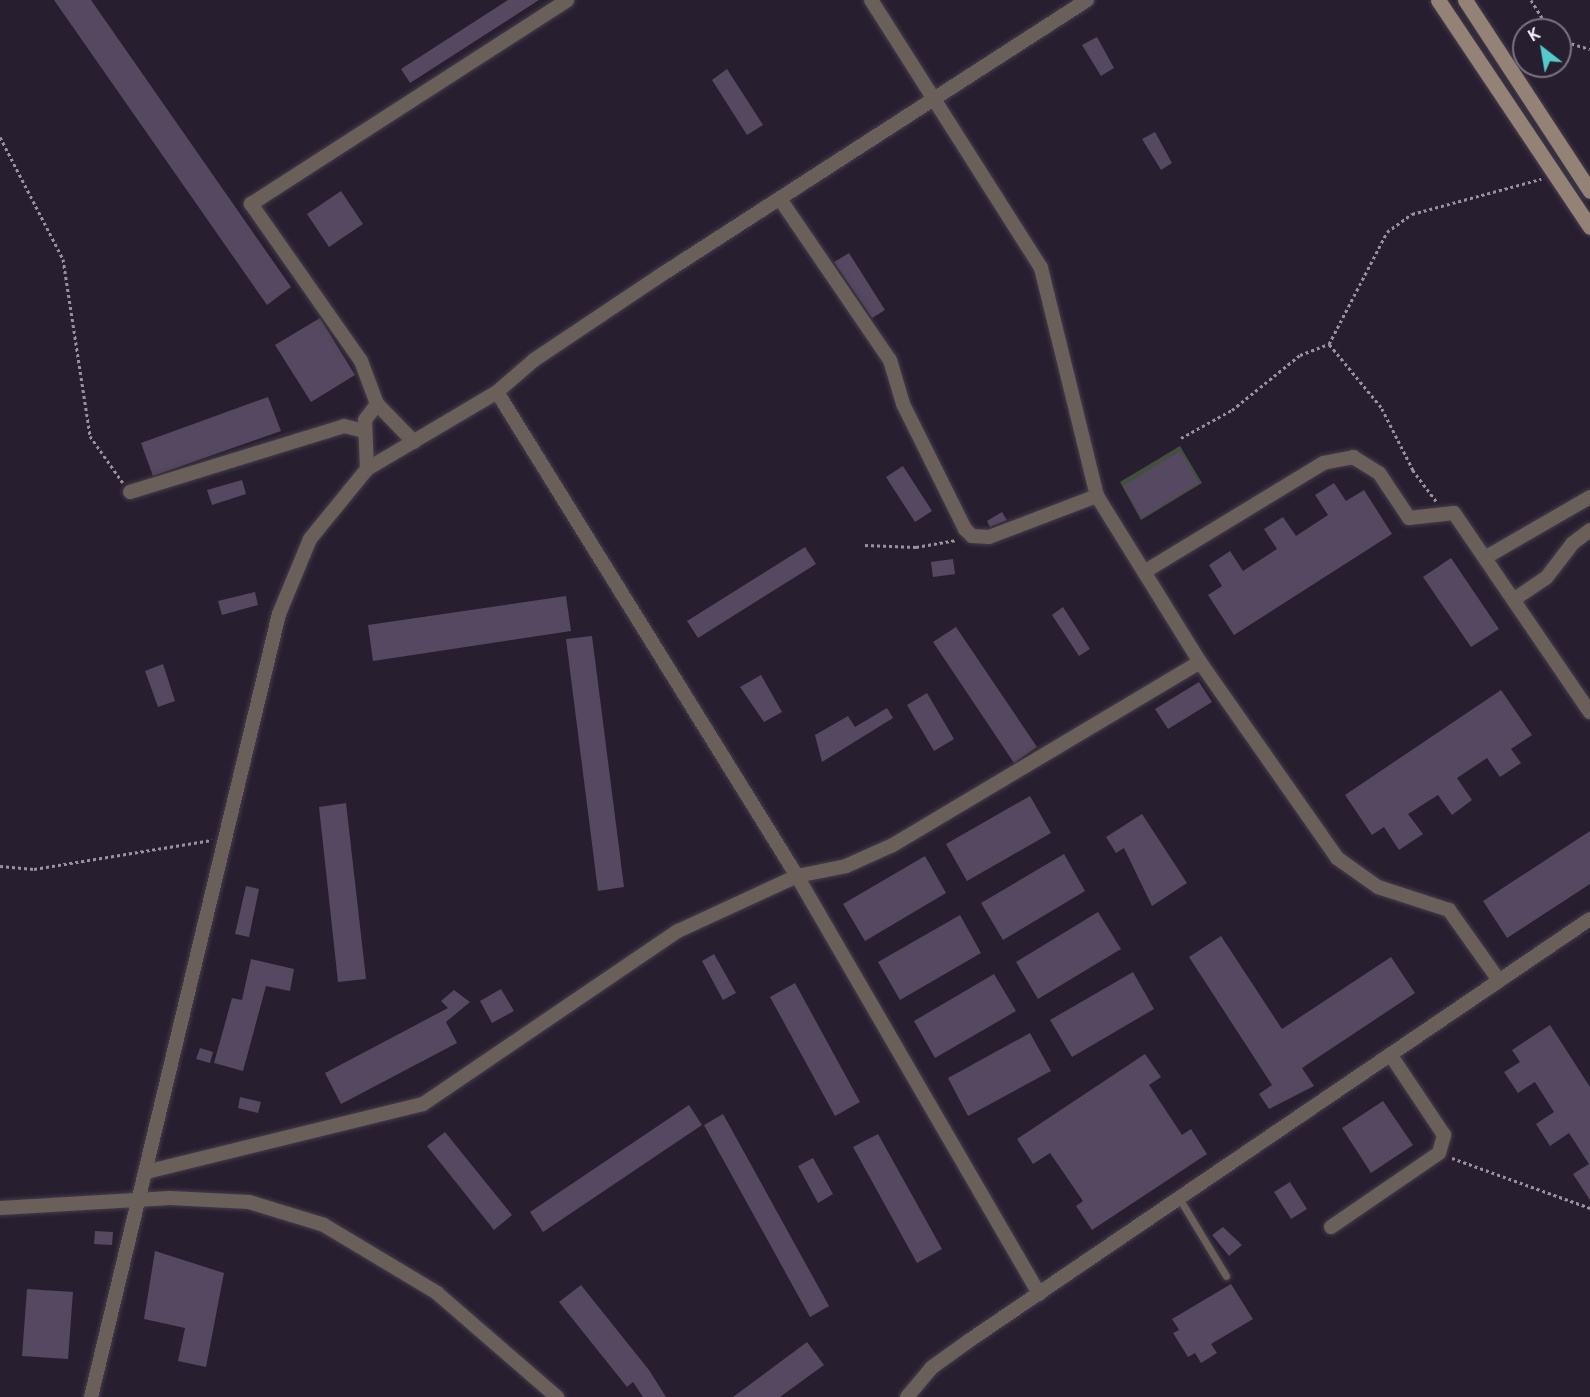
<!DOCTYPE html>
<style>
body{margin:0}
#map{position:relative;width:1590px;height:1397px;overflow:hidden;background:#271f2f;font-family:Ubuntu,sans-serif}
div>[style]{position:absolute}
.green>*{inset:0;background:#44503d}
.building>*{inset:0;background:#544961}
.path>*{height:3px;margin-top:-1.5px;transform-origin:0;background:repeating-linear-gradient(90deg,#98919e 0 3px,transparent 0 6px)}
.roads{filter:drop-shadow(0 0 2px #443d4c) drop-shadow(0 0 2px #443d4c)}
.service>*{height:7px;margin:-3.5px;padding:0 3.5px;transform-origin:3.5px;border-radius:3.5px;background:#6b6059}
.minor>*{height:14px;margin:-7px;padding:0 7px;transform-origin:7px;border-radius:7px;background:#6b6059}
.secondary>*{height:15px;margin:-7.5px;padding:0 7.5px;transform-origin:7.5px;border-radius:7.5px;background:#948277}
span{translate:-50% -50%;white-space:nowrap;text-align:center;line-height:1.15;-webkit-text-stroke:6px #271f2f;paint-order:stroke}
.north{position:absolute;left:1512px;top:18px;width:60px;height:60px;box-sizing:border-box;background:#271f2f;border:2px solid #7a7381;border-radius:50%;rotate:329deg;font-size:16px;font-weight:700;line-height:24px;text-align:center;color:#f7f2fd}
.north::after{content:'';display:block;margin:auto;width:21px;height:27px;background:#52cdcc;clip-path:polygon(50% 0,100% 100%,50% 72%,0 100%)}
</style>
<div id="map">
<div class="green">
<div style="clip-path:polygon(1180px 446px,1202px 483px,1141px 520px,1120px 482px)"></div>
</div>
<div class="building">
<div style="clip-path:polygon(54px 0,91px 0,291px 287px,267px 305px)"></div>
<div style="clip-path:polygon(508px 0,539px 0,410px 83px,401px 69px)"></div>
<div style="clip-path:polygon(1097px 37px,1114px 68px,1101px 76px,1082px 45px)"></div>
<div style="clip-path:polygon(727px 69px,763px 125px,747px 135px,712px 80px)"></div>
<div style="clip-path:polygon(1155px 132px,1172px 163px,1161px 170px,1142px 139px)"></div>
<div style="clip-path:polygon(341px 191px,363px 224px,329px 247px,307px 214px)"></div>
<div style="clip-path:polygon(849px 253px,885px 310px,872px 318px,834px 262px)"></div>
<div style="clip-path:polygon(320px 318px,355px 375px,311px 402px,275px 345px)"></div>
<div style="clip-path:polygon(268px 397px,281px 431px,153px 476px,141px 443px)"></div>
<div style="clip-path:polygon(1180px 451px,1199px 483px,1142px 518px,1123px 486px)"></div>
<div style="clip-path:polygon(903px 466px,932px 511px,915px 522px,886px 477px)"></div>
<div style="clip-path:polygon(242px 480px,246px 494px,212px 505px,207px 490px)"></div>
<div style="clip-path:polygon(1334px 483px,1346px 501px,1364px 490px,1392px 534px,1234px 635px,1208px 595px,1222px 586px,1209px 565px,1230px 551px,1243px 571px,1277px 549px,1264px 529px,1283px 517px,1296px 536px,1328px 515px,1315px 495px)"></div>
<div style="clip-path:polygon(1002px 512px,1007px 520px,990px 527px,987px 521px)"></div>
<div style="clip-path:polygon(805px 547px,816px 564px,698px 638px,687px 621px)"></div>
<div style="clip-path:polygon(1451px 558px,1499px 629px,1471px 647px,1423px 577px)"></div>
<div style="clip-path:polygon(953px 559px,955px 574px,933px 577px,931px 562px)"></div>
<div style="clip-path:polygon(255px 592px,258px 605px,222px 615px,218px 601px)"></div>
<div style="clip-path:polygon(566px 596px,571px 631px,373px 661px,368px 625px)"></div>
<div style="clip-path:polygon(1063px 607px,1090px 649px,1079px 656px,1052px 615px)"></div>
<div style="clip-path:polygon(956px 627px,1037px 747px,1014px 763px,933px 642px)"></div>
<div style="clip-path:polygon(592px 636px,624px 887px,598px 891px,566px 639px)"></div>
<div style="clip-path:polygon(163px 664px,175px 701px,158px 707px,145px 671px)"></div>
<div style="clip-path:polygon(761px 675px,782px 712px,764px 722px,740px 687px)"></div>
<div style="clip-path:polygon(1199px 682px,1212px 702px,1168px 729px,1155px 709px)"></div>
<div style="clip-path:polygon(1501px 690px,1532px 735px,1511px 749px,1521px 763px,1500px 777px,1487px 758px,1457px 778px,1472px 800px,1452px 815px,1438px 795px,1408px 814px,1423px 834px,1399px 850px,1384px 827px,1372px 835px,1345px 795px)"></div>
<div style="clip-path:polygon(927px 693px,954px 739px,934px 751px,907px 705px)"></div>
<div style="clip-path:polygon(887px 708px,893px 718px,822px 762px,815px 735px,848px 716px,855px 727px)"></div>
<div style="clip-path:polygon(1030px 796px,1051px 833px,967px 881px,946px 844px)"></div>
<div style="clip-path:polygon(346px 803px,366px 979px,338px 982px,319px 807px)"></div>
<div style="clip-path:polygon(1142px 814px,1187px 883px,1152px 906px,1124px 848px,1116px 853px,1106px 837px)"></div>
<div style="clip-path:polygon(1590px 831px,1590px 884px,1507px 938px,1483px 901px)"></div>
<div style="clip-path:polygon(1064px 854px,1085px 891px,1003px 940px,981px 903px)"></div>
<div style="clip-path:polygon(925px 856px,946px 893px,865px 941px,843px 904px)"></div>
<div style="clip-path:polygon(246px 886px,259px 889px,249px 937px,235px 934px)"></div>
<div style="clip-path:polygon(1098px 912px,1121px 949px,1038px 999px,1016px 962px)"></div>
<div style="clip-path:polygon(960px 915px,981px 953px,900px 1000px,878px 962px)"></div>
<div style="clip-path:polygon(1221px 936px,1282px 1029px,1391px 957px,1415px 993px,1302px 1068px,1314px 1086px,1269px 1109px,1259px 1094px,1272px 1085px,1189px 957px)"></div>
<div style="clip-path:polygon(714px 954px,736px 993px,723px 1000px,702px 961px)"></div>
<div style="clip-path:polygon(251px 959px,294px 969px,290px 991px,266px 986px,243px 1071px,214px 1063px,232px 998px,242px 1000px)"></div>
<div style="clip-path:polygon(1133px 972px,1154px 1009px,1072px 1057px,1050px 1020px)"></div>
<div style="clip-path:polygon(994px 974px,1016px 1011px,935px 1058px,914px 1021px)"></div>
<div style="clip-path:polygon(795px 983px,860px 1102px,835px 1116px,770px 997px)"></div>
<div style="clip-path:polygon(501px 989px,514px 1011px,492px 1023px,480px 1001px)"></div>
<div style="clip-path:polygon(454px 990px,470px 1002px,446px 1022px,457px 1043px,341px 1104px,325px 1073px,448px 1008px,441px 1001px)"></div>
<div style="clip-path:polygon(1550px 1025px,1590px 1087px,1590px 1200px,1573px 1174px,1589px 1164px,1569px 1133px,1550px 1146px,1536px 1124px,1554px 1112px,1535px 1082px,1518px 1093px,1504px 1072px,1520px 1062px,1512px 1050px)"></div>
<div style="clip-path:polygon(1030px 1033px,1051px 1071px,968px 1116px,948px 1078px)"></div>
<div style="clip-path:polygon(200px 1048px,213px 1052px,210px 1063px,196px 1059px)"></div>
<div style="clip-path:polygon(1145px 1054px,1161px 1077px,1149px 1085px,1182px 1135px,1191px 1129px,1207px 1154px,1092px 1230px,1076px 1206px,1083px 1201px,1050px 1153px,1033px 1164px,1017px 1139px)"></div>
<div style="clip-path:polygon(240px 1097px,261px 1102px,258px 1113px,238px 1108px)"></div>
<div style="clip-path:polygon(1383px 1101px,1413px 1145px,1371px 1173px,1342px 1128px)"></div>
<div style="clip-path:polygon(689px 1105px,702px 1125px,543px 1232px,530px 1212px)"></div>
<div style="clip-path:polygon(723px 1114px,829px 1306px,810px 1317px,704px 1125px)"></div>
<div style="clip-path:polygon(445px 1132px,512px 1215px,494px 1230px,427px 1146px)"></div>
<div style="clip-path:polygon(878px 1134px,942px 1249px,917px 1263px,853px 1147px)"></div>
<div style="clip-path:polygon(813px 1158px,833px 1194px,818px 1203px,798px 1166px)"></div>
<div style="clip-path:polygon(1290px 1182px,1307px 1209px,1291px 1219px,1274px 1192px)"></div>
<div style="clip-path:polygon(1223px 1227px,1242px 1245px,1229px 1256px,1212px 1235px)"></div>
<div style="clip-path:polygon(95px 1231px,113px 1232px,112px 1245px,94px 1244px)"></div>
<div style="clip-path:polygon(155px 1251px,224px 1273px,206px 1367px,178px 1361px,185px 1328px,144px 1319px)"></div>
<div style="clip-path:polygon(1231px 1284px,1253px 1319px,1211px 1344px,1217px 1353px,1201px 1363px,1195px 1353px,1188px 1357px,1173px 1333px,1179px 1330px,1172px 1319px)"></div>
<div style="clip-path:polygon(581px 1285px,649px 1370px,666px 1397px,643px 1397px,633px 1382px,627px 1387px,559px 1302px)"></div>
<div style="clip-path:polygon(27px 1289px,73px 1292px,68px 1359px,22px 1356px)"></div>
<div style="clip-path:polygon(807px 1342px,824px 1365px,780px 1397px,733px 1397px)"></div>
</div>
<div class="path">
<div style="left:1531px;top:0;width:36px;rotate:58deg"></div>
<div style="left:1560px;top:40px;width:31px;rotate:17deg"></div>
<div style="left:0;top:137px;width:137px;rotate:62.7deg"></div>
<div style="left:63px;top:259px;width:179px;rotate:81.3deg"></div>
<div style="left:90px;top:436px;width:57px;rotate:54.9deg"></div>
<div style="left:1181px;top:438px;width:58px;rotate:-28.8deg"></div>
<div style="left:1232px;top:410px;width:87px;rotate:-39deg"></div>
<div style="left:1300px;top:355px;width:31px;rotate:-21deg"></div>
<div style="left:1436px;top:501px;width:39px;rotate:-127deg"></div>
<div style="left:1413px;top:470px;width:71px;rotate:-116.9deg"></div>
<div style="left:1381px;top:407px;width:82px;rotate:-129.5deg"></div>
<div style="left:1329px;top:344px;width:126px;rotate:-62.6deg"></div>
<div style="left:1387px;top:232px;width:31px;rotate:-36deg"></div>
<div style="left:1412px;top:214px;width:134px;rotate:-15.2deg"></div>
<div style="left:865px;top:545px;width:51px;rotate:2.2deg"></div>
<div style="left:916px;top:547px;width:41px;rotate:-9.9deg"></div>
<div style="left:0;top:866px;width:34px;rotate:5deg"></div>
<div style="left:34px;top:869px;width:180px;rotate:-9.3deg"></div>
<div style="left:1452px;top:1158px;width:147px;rotate:19.9deg"></div>
</div>
<div class="roads">
<div class="service">
<div style="left:1179px;top:1198px;width:91px;rotate:58.9deg"></div>
</div>
<div class="minor">
<div style="left:871px;top:0;width:317px;rotate:57.6deg"></div>
<div style="left:1041px;top:268px;width:235px;rotate:76.2deg"></div>
<div style="left:1097px;top:496px;width:195px;rotate:58.2deg"></div>
<div style="left:1200px;top:662px;width:239px;rotate:55deg"></div>
<div style="left:1337px;top:858px;width:50px;rotate:35.3deg"></div>
<div style="left:1378px;top:887px;width:75px;rotate:17.9deg"></div>
<div style="left:1449px;top:910px;width:85px;rotate:54.6deg"></div>
<div style="left:780px;top:199px;width:195px;rotate:55.7deg"></div>
<div style="left:890px;top:360px;width:46px;rotate:73.5deg"></div>
<div style="left:903px;top:404px;width:140px;rotate:63.6deg"></div>
<div style="left:965px;top:529px;width:10px;rotate:45deg"></div>
<div style="left:972px;top:536px;width:17px;rotate:3deg"></div>
<div style="left:989px;top:537px;width:116px;rotate:-20.8deg"></div>
<div style="left:497px;top:392px;width:569px;rotate:58.21deg"></div>
<div style="left:797px;top:876px;width:483px;rotate:59.9deg"></div>
<div style="left:414px;top:442px;width:53px;rotate:-134.2deg"></div>
<div style="left:377px;top:404px;width:46px;rotate:-110.4deg"></div>
<div style="left:361px;top:361px;width:192px;rotate:-125deg"></div>
<div style="left:251px;top:204px;width:376px;rotate:-32.8deg"></div>
<div style="left:367px;top:469px;width:151px;rotate:-30.6deg"></div>
<div style="left:497px;top:392px;width:49px;rotate:-40.9deg"></div>
<div style="left:534px;top:360px;width:153px;rotate:-33.8deg"></div>
<div style="left:661px;top:275px;width:507px;rotate:-32.84deg"></div>
<div style="left:130px;top:492px;width:224px;rotate:-17.1deg"></div>
<div style="left:344px;top:426px;width:21px;rotate:14deg"></div>
<div style="left:1488px;top:556px;width:118px;rotate:-30deg"></div>
<div style="left:1144px;top:572px;width:210px;rotate:-31.3deg"></div>
<div style="left:1323px;top:463px;width:31px;rotate:-11deg"></div>
<div style="left:1353px;top:457px;width:31px;rotate:32deg"></div>
<div style="left:1379px;top:473px;width:54px;rotate:56.3deg"></div>
<div style="left:1409px;top:518px;width:45px;rotate:-6.3deg"></div>
<div style="left:1454px;top:513px;width:241px;rotate:55.7deg"></div>
<div style="left:1516px;top:598px;width:36px;rotate:-34deg"></div>
<div style="left:1546px;top:578px;width:44px;rotate:-52.4deg"></div>
<div style="left:1573px;top:543px;width:21px;rotate:-37deg"></div>
<div style="left:146px;top:1172px;width:285px;rotate:-13.8deg"></div>
<div style="left:423px;top:1104px;width:308px;rotate:-34.2deg"></div>
<div style="left:678px;top:931px;width:131px;rotate:-24.8deg"></div>
<div style="left:797px;top:876px;width:50px;rotate:-11.5deg"></div>
<div style="left:846px;top:866px;width:51px;rotate:-24.1deg"></div>
<div style="left:893px;top:845px;width:357px;rotate:-30.8deg"></div>
<div style="left:0;top:1208px;width:170px;rotate:-3.4deg"></div>
<div style="left:170px;top:1198px;width:79px;rotate:2.9deg"></div>
<div style="left:249px;top:1202px;width:78px;rotate:17deg"></div>
<div style="left:324px;top:1225px;width:132px;rotate:31deg"></div>
<div style="left:437px;top:1293px;width:159px;rotate:40.9deg"></div>
<div style="left:1331px;top:1227px;width:131px;rotate:-34.4deg"></div>
<div style="left:1439px;top:1153px;width:19px;rotate:-74deg"></div>
<div style="left:1444px;top:1135px;width:97px;rotate:-123.7deg"></div>
<div style="left:91px;top:1397px;width:805px;rotate:-76.5deg"></div>
<div style="left:279px;top:614px;width:81px;rotate:-67.5deg"></div>
<div style="left:310px;top:539px;width:90px;rotate:-50.8deg"></div>
<div style="left:367px;top:469px;width:49px;rotate:-92.3deg"></div>
<div style="left:365px;top:420px;width:20px;rotate:-53deg"></div>
<div style="left:907px;top:1397px;width:38px;rotate:-50deg"></div>
<div style="left:931px;top:1368px;width:48px;rotate:-35.7deg"></div>
<div style="left:970px;top:1340px;width:749px;rotate:-34.18deg"></div>
</div>
<div class="secondary">
<div style="left:1438px;top:0;width:273px;rotate:56.2deg"></div>
<div style="left:1465px;top:0;width:228px;rotate:56.8deg"></div>
</div>
</div>
<div class="north">K</div>
</div>
